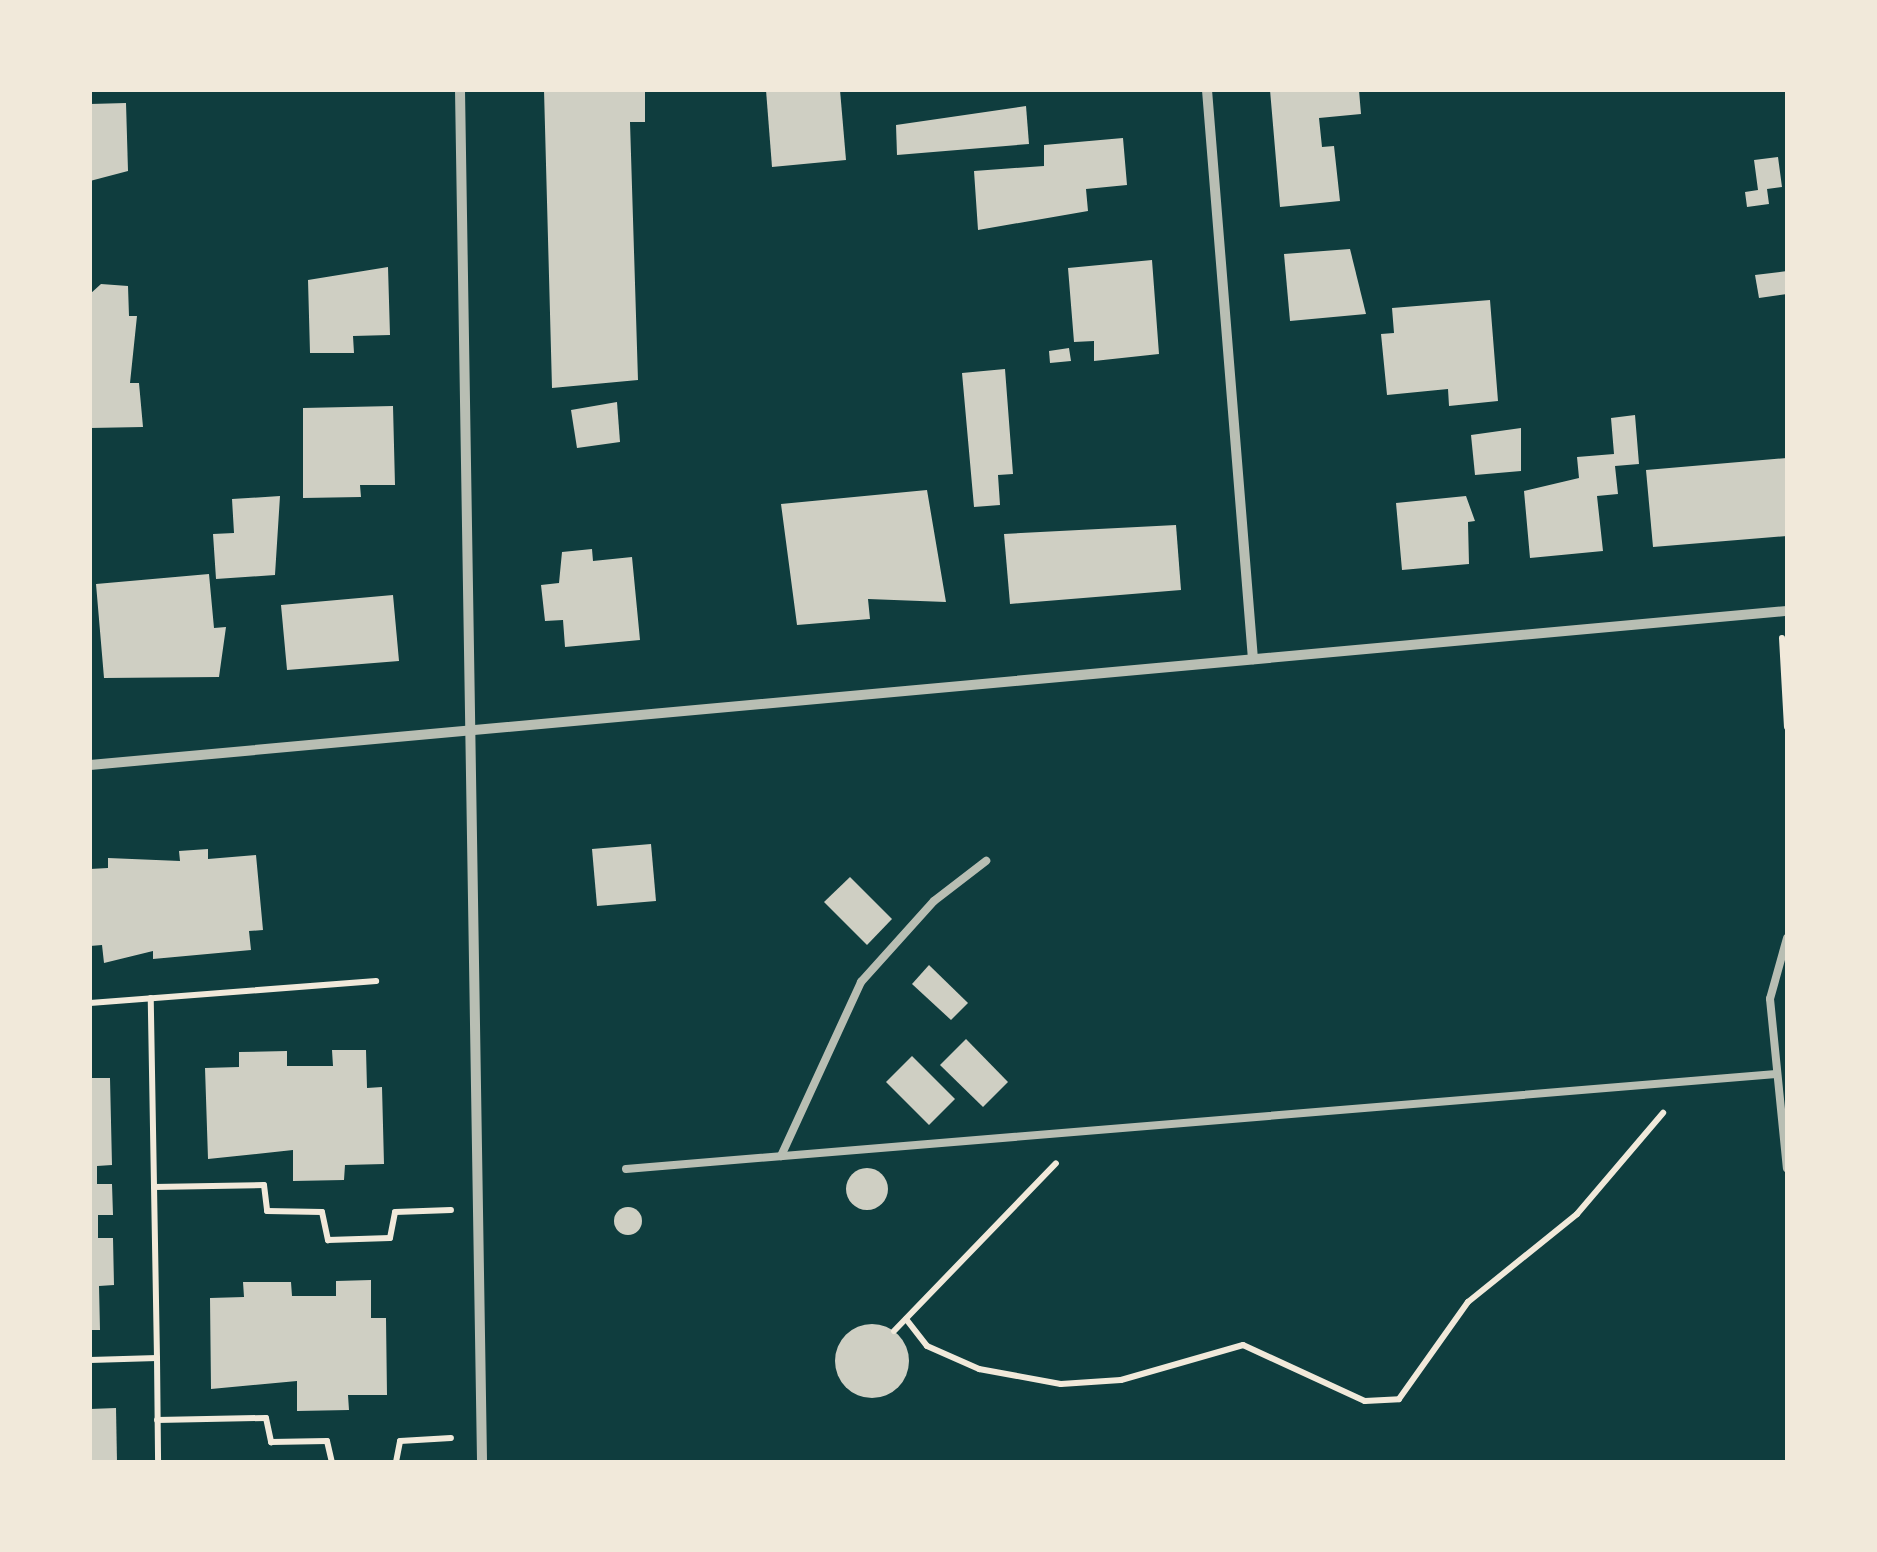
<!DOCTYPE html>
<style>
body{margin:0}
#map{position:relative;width:1877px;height:1552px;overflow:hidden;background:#0f3d3e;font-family:Barlow,sans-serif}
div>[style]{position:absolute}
.building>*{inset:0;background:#cfcfc3}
.round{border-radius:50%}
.path>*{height:6px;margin:-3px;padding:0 3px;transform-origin:3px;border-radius:3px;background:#f1e9da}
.service>*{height:8px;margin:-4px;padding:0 4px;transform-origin:4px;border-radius:4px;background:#b8beb3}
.minor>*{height:10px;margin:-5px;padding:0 5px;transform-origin:5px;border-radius:5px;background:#b8beb3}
span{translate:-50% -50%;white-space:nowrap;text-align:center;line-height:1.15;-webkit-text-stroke:10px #f1e9da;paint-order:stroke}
.frame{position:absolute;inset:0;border:92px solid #f1e9da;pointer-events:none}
</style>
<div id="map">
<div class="building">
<div style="clip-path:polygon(544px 90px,645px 90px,645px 122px,630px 122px,638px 380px,552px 388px)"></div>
<div style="clip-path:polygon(766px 90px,840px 90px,846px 160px,772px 167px)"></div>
<div style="clip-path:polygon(1270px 90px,1359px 90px,1361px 114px,1319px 118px,1322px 147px,1334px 146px,1340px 201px,1280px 207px)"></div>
<div style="clip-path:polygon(126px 103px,128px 171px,90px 181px,90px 104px)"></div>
<div style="clip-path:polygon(1026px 106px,1029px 144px,897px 155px,896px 125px)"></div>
<div style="clip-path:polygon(1123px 138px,1127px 185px,1086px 189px,1088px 211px,978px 230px,974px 171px,1044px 166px,1044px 145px)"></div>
<div style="clip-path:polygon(1778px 157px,1782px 187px,1767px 189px,1769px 204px,1747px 207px,1745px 192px,1758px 190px,1754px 160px)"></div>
<div style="clip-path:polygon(1350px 249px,1366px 314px,1290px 321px,1284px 254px)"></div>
<div style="clip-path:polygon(1152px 260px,1159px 354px,1094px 361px,1094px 341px,1074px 342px,1068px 268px)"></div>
<div style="clip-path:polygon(388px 267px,390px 335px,353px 336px,354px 353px,310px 353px,308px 280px)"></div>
<div style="clip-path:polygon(1787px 271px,1787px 294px,1759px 298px,1755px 275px)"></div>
<div style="clip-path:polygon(101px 284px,128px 286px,129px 316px,137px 316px,130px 383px,139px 383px,143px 427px,90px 428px,90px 294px)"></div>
<div style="clip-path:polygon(1490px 300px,1498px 401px,1449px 406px,1448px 389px,1387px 395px,1381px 334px,1394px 333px,1392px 308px)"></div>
<div style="clip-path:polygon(1069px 348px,1071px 361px,1050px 363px,1049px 351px)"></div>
<div style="clip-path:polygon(1005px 369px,1013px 474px,998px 475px,1000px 505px,974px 507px,962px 373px)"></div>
<div style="clip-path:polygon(617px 402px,620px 442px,577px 448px,571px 410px)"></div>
<div style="clip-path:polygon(393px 406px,395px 485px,360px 485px,361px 497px,303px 498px,303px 408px)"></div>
<div style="clip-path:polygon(1635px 415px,1639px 464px,1615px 466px,1618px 494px,1597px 496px,1603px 551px,1530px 558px,1524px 491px,1579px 478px,1577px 457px,1614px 454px,1611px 418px)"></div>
<div style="clip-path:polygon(1521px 428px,1521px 471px,1475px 475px,1471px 435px)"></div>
<div style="clip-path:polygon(1787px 458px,1787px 536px,1653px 547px,1646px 470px)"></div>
<div style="clip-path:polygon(927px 490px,946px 602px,868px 599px,870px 619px,797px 625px,781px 504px)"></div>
<div style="clip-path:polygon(280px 496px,275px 575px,216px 579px,213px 534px,234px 533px,232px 499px)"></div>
<div style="clip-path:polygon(1466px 496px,1475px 521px,1468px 522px,1469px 564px,1402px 570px,1396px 503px)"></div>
<div style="clip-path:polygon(1176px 525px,1181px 590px,1010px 604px,1004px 534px)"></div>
<div style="clip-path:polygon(592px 549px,593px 561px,632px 557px,640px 640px,565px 647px,563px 620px,545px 621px,541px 585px,559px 583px,562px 552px)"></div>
<div style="clip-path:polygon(209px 574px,214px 628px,226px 627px,219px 677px,104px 678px,96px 584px)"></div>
<div style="clip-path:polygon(393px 595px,399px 661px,287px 670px,281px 605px)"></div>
<div style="clip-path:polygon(651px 844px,656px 901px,597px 906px,592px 849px)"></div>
<div style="clip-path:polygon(208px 849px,208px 859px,256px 855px,263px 930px,249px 931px,251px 950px,153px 959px,153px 951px,104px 963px,102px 945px,90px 946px,90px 869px,108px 868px,108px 858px,180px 861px,179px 851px)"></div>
<div style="clip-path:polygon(850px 877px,892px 919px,867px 945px,824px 902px)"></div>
<div style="clip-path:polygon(929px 965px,968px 1003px,951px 1020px,912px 984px)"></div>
<div style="clip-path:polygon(966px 1039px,1008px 1082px,983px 1107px,940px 1065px)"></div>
<div style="clip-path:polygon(332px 1050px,366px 1050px,367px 1088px,382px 1087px,384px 1164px,345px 1165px,344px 1180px,293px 1181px,293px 1150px,208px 1159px,205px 1068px,239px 1067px,239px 1052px,287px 1051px,287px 1066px,333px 1066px)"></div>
<div style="clip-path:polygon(912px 1056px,955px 1099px,929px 1125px,886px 1082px)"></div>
<div style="clip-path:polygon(90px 1078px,110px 1078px,112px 1165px,97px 1166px,97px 1184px,112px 1184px,113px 1215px,98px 1215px,98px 1238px,113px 1238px,114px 1285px,99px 1286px,100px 1330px,90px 1330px)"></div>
<div class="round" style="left:846px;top:1168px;width:42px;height:42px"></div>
<div class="round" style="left:614px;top:1207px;width:28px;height:28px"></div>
<div style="clip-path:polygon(371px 1280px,371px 1318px,386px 1318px,387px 1395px,348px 1395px,349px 1410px,297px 1411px,297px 1381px,211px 1389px,210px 1298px,244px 1297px,243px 1282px,291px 1282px,292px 1296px,336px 1296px,336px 1281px)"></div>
<div class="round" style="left:835px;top:1324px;width:74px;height:74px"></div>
<div style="clip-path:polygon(116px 1408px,117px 1462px,90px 1462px,90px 1409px)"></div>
</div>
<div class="path">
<div style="left:1782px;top:638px;width:89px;rotate:86.8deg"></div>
<div style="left:90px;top:1003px;width:287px;rotate:-4.4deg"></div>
<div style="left:154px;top:1187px;width:110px;rotate:-1deg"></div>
<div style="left:264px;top:1185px;width:26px;rotate:83deg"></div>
<div style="left:267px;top:1211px;width:55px;rotate:1deg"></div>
<div style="left:322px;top:1212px;width:29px;rotate:78deg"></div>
<div style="left:328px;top:1240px;width:62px;rotate:-1.8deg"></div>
<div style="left:390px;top:1238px;width:26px;rotate:-79deg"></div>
<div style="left:395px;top:1212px;width:56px;rotate:-2deg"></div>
<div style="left:906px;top:1319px;width:34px;rotate:52deg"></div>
<div style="left:927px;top:1346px;width:57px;rotate:23.9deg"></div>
<div style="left:979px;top:1369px;width:83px;rotate:10.4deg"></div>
<div style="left:1061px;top:1384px;width:60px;rotate:-3.8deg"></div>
<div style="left:1121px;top:1380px;width:127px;rotate:-16deg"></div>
<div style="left:1243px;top:1345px;width:134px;rotate:24.7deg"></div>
<div style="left:1365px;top:1401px;width:34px;rotate:-3deg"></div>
<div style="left:1399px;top:1399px;width:119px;rotate:-54.6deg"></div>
<div style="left:1468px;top:1302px;width:140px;rotate:-38.9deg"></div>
<div style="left:1577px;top:1214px;width:133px;rotate:-49.6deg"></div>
<div style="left:894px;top:1331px;width:233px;rotate:-46deg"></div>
<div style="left:157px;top:1358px;width:104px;rotate:89.4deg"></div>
<div style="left:90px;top:1360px;width:67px;rotate:-1.7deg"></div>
<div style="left:157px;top:1358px;width:360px;rotate:-91deg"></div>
<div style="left:157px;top:1420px;width:109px;rotate:-1.1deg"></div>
<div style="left:266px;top:1418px;width:25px;rotate:78deg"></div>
<div style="left:271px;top:1442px;width:56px;rotate:-1deg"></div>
<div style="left:327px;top:1441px;width:22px;rotate:77deg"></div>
<div style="left:396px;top:1462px;width:21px;rotate:-79deg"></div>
<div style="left:400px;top:1441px;width:51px;rotate:-3.4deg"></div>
</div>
<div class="service">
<div style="left:1787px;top:938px;width:63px;rotate:105.6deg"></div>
<div style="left:1770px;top:999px;width:170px;rotate:84.3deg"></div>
<div style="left:781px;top:1156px;width:192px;rotate:-65.3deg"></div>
<div style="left:861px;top:982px;width:109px;rotate:-48deg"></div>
<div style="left:934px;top:901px;width:66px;rotate:-37.6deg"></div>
<div style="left:626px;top:1169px;width:1154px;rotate:-4.72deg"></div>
</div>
<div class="minor">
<div style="left:460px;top:90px;width:1372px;rotate:89.08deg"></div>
<div style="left:1207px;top:90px;width:571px;rotate:85.38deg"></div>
<div style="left:90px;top:765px;width:1704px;rotate:-5.19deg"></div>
</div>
<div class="frame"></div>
</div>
